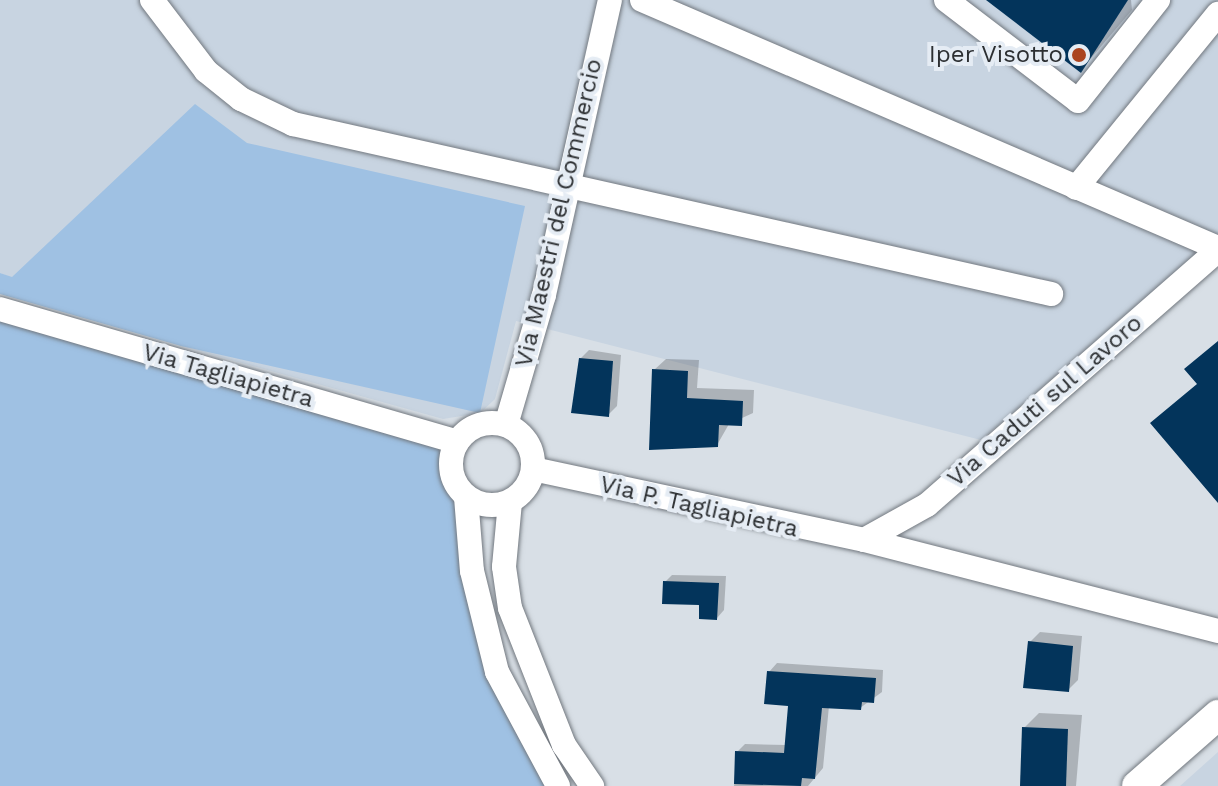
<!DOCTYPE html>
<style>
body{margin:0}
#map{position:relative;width:1218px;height:786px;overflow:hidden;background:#d8dfe6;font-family:"Work Sans",sans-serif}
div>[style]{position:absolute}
.built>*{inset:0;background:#c8d4e1}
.green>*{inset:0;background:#9fc1e3}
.shadow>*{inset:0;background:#0003}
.building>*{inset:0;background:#03345b}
.roads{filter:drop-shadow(0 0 2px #72787f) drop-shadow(0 0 2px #72787f)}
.minor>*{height:24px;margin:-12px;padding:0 12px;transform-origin:12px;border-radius:12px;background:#fff}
.minor>.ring{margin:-12px;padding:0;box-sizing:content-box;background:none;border:24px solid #fff;border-radius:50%}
.major>*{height:30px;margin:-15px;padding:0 15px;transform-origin:15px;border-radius:15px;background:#fff}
.dots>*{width:22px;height:22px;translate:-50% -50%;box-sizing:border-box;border:4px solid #e5ecf4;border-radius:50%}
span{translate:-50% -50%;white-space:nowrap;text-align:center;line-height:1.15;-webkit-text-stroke:8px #e5ecf4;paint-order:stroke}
.poi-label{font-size:24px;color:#2c2f32}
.right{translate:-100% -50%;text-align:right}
.street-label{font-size:24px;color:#2c2f32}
</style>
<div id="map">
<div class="built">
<div style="clip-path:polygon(0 0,1218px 0,1218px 236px,981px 440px,516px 321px,495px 399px,480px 413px,443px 419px,181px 346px,0 273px)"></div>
<div style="clip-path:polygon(1218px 752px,1218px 786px,1180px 786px)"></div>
</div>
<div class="green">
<div style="clip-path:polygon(195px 104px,247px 143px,525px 206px,480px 413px,181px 346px,0 294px,0 273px,12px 277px)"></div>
<div style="clip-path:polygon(0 309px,453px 449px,450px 467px,466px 497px,480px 616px,558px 786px,0 786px)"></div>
</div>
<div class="shadow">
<div style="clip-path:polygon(989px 0,1131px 0,1132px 10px,1081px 70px)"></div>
<div style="clip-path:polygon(589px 350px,621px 355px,617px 406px,608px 415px,580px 359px)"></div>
<div style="clip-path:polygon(666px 359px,699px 360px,697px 388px,754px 390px,753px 413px,729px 424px,717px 445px,654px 370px)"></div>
<div style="clip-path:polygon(672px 575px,726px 576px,724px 610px,717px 618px,665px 582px)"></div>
<div style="clip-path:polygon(1040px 632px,1082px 636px,1078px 680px,1068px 690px,1030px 642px)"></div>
<div style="clip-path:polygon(777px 663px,883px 670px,882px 692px,860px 708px,829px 706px,823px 768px,808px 786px,734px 786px,737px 752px,745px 744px,786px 745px,790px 704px,769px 672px)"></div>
<div style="clip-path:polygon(1039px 713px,1082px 715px,1076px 786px,1022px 786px,1024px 728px)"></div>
</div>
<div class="building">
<div style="clip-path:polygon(986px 0,1128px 0,1081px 73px)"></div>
<div style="clip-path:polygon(1218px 341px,1218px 503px,1150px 423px,1197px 384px,1184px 369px)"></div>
<div style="clip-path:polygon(579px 358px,613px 361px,609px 417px,571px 413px)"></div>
<div style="clip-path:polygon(652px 369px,688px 371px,687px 398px,743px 401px,742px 426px,719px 425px,718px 447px,649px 450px)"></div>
<div style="clip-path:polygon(663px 581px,719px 583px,717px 620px,699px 619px,699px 605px,662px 604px)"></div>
<div style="clip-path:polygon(1028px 641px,1073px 646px,1069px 692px,1023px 688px)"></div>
<div style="clip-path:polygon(767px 671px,876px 678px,874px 703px,862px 702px,861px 710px,822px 708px,815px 779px,802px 778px,801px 786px,734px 784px,735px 751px,784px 753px,788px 706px,764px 704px)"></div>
<div style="clip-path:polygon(1022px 727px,1068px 729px,1066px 786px,1020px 786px)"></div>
</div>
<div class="roads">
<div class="minor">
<div style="left:152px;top:0;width:89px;rotate:52.7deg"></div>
<div style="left:206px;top:71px;width:45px;rotate:38.7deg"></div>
<div style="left:241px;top:99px;width:58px;rotate:25.7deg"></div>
<div style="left:293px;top:124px;width:777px;rotate:12.64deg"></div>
<div style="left:642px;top:0;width:627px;rotate:23.29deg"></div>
<div style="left:946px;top:0;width:166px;rotate:37.4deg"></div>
<div style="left:1078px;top:101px;width:129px;rotate:-51.6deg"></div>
<div style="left:1076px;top:188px;width:225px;rotate:-50.8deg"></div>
<div style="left:0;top:309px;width:476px;rotate:16.2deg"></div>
<div class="ring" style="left:451px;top:423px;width:58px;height:58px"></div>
<div style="left:506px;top:425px;width:135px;rotate:-73.7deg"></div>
<div style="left:544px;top:295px;width:302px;rotate:-77.4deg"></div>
<div style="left:533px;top:469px;width:339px;rotate:12.1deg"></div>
<div style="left:864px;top:540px;width:366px;rotate:14.4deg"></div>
<div style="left:466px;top:497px;width:74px;rotate:85.4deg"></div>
<div style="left:472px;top:571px;width:104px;rotate:76.1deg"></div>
<div style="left:497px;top:672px;width:129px;rotate:61.8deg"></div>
<div style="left:510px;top:502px;width:65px;rotate:95.3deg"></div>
<div style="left:504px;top:567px;width:41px;rotate:81.7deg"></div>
<div style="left:510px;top:608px;width:147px;rotate:68.5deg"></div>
<div style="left:564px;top:745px;width:50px;rotate:55.7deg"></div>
<div style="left:864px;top:540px;width:72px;rotate:-29.1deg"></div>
<div style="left:927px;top:505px;width:387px;rotate:-41.2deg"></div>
</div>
<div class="major">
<div style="left:1137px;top:786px;width:108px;rotate:-41.2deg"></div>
</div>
</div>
<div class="dots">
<div style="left:1079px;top:55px;background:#ab441f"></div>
</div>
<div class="poi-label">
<span class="right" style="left:1063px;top:55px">Iper Visotto</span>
</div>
<div class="street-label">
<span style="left:559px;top:213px;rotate:-77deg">Via Maestri del Commercio</span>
<span style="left:228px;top:376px;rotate:16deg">Via Tagliapietra</span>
<span style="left:1045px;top:401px;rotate:-41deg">Via Caduti sul Lavoro</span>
<span style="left:699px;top:507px;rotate:13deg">Via P. Tagliapietra</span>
</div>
</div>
